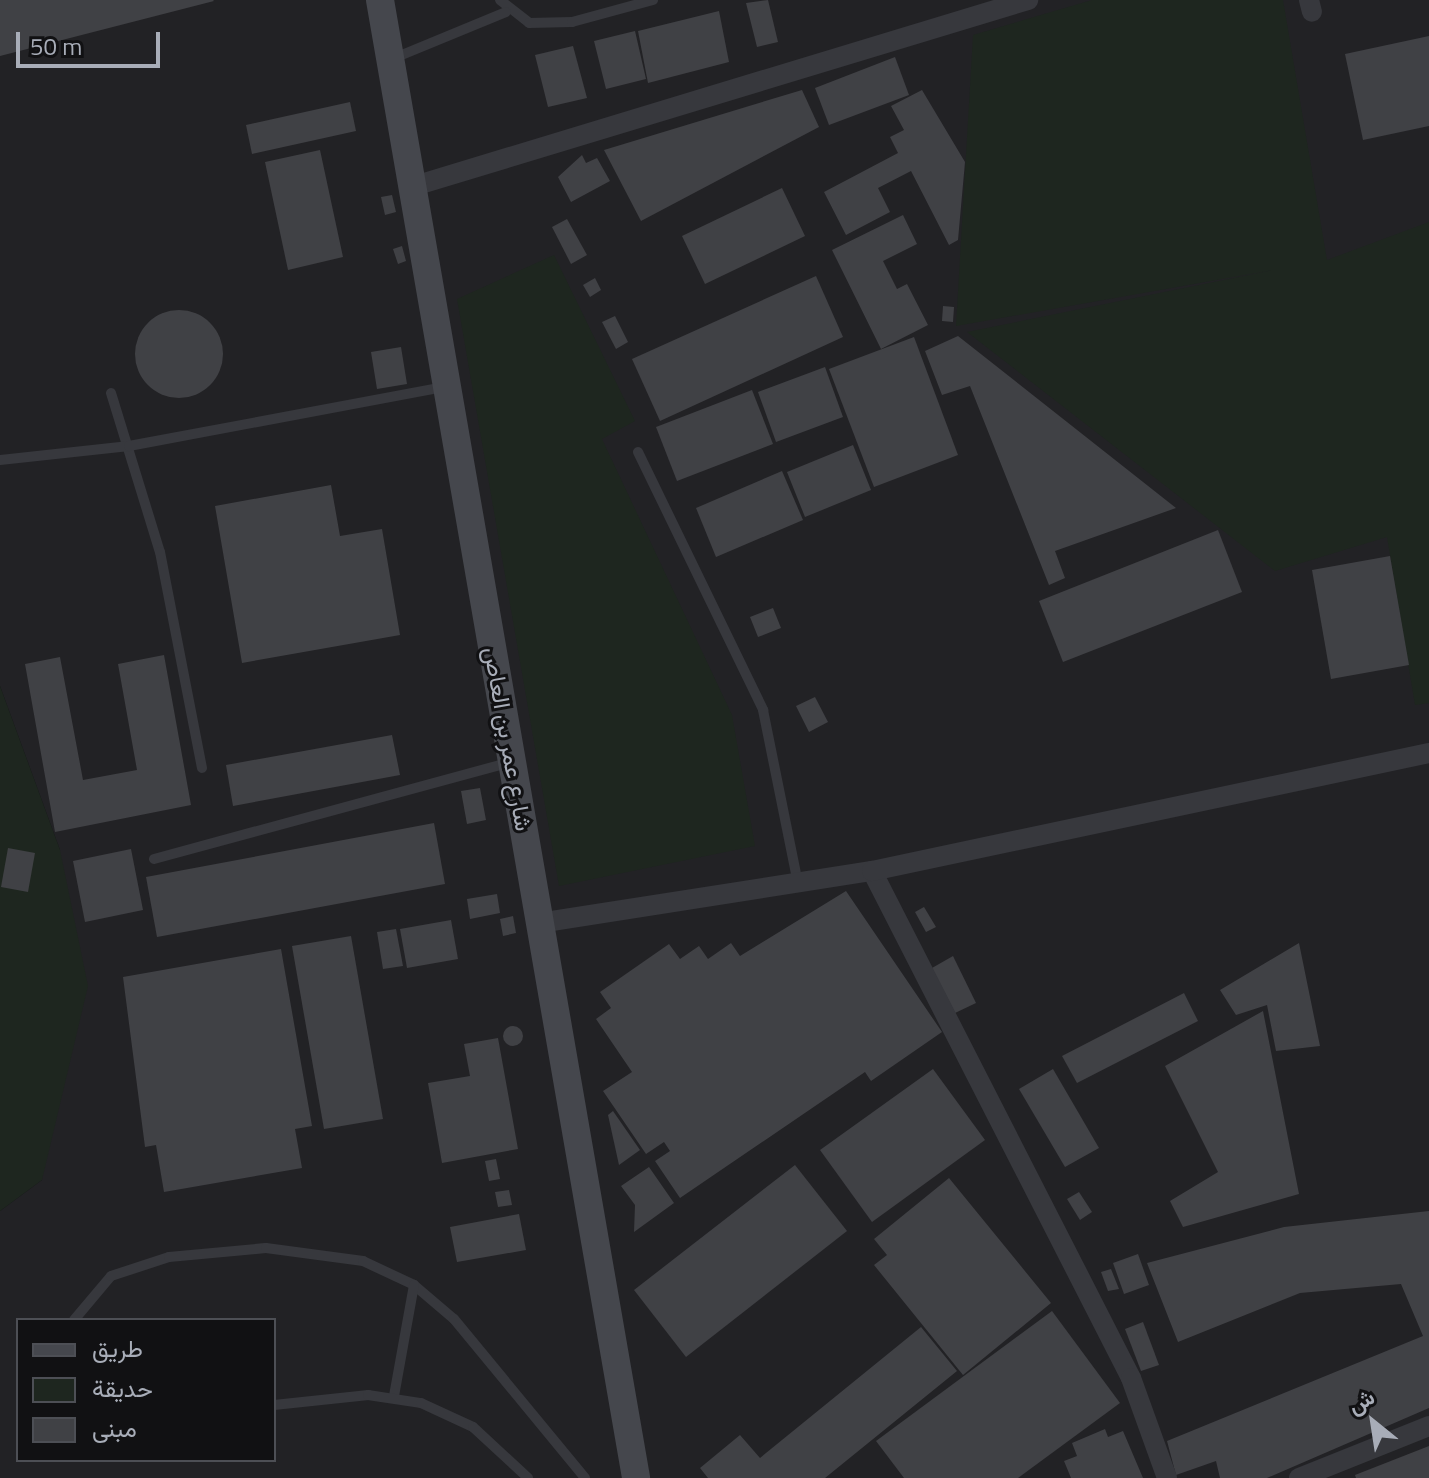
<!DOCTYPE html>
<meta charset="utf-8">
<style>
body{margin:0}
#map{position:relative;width:1429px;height:1478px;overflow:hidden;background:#161618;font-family:"Titillium Web",Vazirmatn,sans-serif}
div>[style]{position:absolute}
.built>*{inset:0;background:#222225}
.green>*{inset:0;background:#1e261f}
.building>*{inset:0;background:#404145}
.round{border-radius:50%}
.lane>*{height:10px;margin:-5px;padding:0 5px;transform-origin:5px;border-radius:5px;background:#37383d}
.street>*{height:20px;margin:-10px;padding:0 10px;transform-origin:10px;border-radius:10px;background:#37383d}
.secondary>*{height:28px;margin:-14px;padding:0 14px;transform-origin:14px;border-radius:14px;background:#45474d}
span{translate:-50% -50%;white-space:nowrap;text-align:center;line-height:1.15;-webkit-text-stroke:6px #111113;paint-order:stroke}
.street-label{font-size:24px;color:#a8adb8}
.legend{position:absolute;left:16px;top:1318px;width:260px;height:144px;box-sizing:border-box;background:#111113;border:2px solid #4d4f55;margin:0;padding:10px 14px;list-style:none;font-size:24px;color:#a8adb8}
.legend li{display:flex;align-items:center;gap:16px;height:40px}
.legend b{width:40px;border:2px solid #4d4f55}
.north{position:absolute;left:1333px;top:1382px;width:80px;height:80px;-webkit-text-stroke:6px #111113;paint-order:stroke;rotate:330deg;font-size:22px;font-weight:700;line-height:32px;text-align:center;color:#a8adb8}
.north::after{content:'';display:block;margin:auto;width:28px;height:36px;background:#a8adb8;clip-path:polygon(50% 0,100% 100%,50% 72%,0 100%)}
.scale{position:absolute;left:16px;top:32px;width:144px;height:36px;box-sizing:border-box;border:4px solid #a8adb8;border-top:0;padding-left:10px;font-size:24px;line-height:28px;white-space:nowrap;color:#a8adb8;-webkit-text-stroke:6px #111113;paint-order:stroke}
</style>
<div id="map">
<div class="built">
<div style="clip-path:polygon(evenodd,0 0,1429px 0,1429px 1478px,0 1478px,0 1211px,42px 1180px,60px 850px,0 686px,0 0,18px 1320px,274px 1320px,274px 1460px,18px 1460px,18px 1320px)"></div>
</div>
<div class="green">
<div style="clip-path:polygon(1092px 0,1283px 0,1327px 260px,1429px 222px,1429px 703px,1415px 705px,1387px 537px,1275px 571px,967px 332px,1273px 270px,956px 326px,973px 35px)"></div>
<div style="clip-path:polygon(554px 255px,635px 421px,602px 439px,732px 715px,755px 846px,559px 886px,457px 299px)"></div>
<div style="clip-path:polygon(0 686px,60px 850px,88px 986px,42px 1180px,0 1211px)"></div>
</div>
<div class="building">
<div style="clip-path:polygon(0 0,213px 0,214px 1px,0 56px)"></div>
<div style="clip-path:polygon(768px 0,778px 42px,757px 47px,746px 3px)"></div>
<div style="clip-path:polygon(719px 11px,729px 62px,648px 83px,638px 31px)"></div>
<div style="clip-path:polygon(635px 31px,646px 79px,606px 89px,594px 41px)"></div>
<div style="clip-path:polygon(1429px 36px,1429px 126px,1363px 140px,1345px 54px)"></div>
<div style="clip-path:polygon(573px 46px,587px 98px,548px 107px,535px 55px)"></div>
<div style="clip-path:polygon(895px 57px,909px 95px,829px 125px,815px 88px)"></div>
<div style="clip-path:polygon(802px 90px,819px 127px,641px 221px,604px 150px)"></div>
<div style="clip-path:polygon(922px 90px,965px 162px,958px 240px,949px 245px,911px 171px,878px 188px,890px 212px,846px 235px,824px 192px,898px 153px,890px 137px,904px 130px,891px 106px)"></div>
<div style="clip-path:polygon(350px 102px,356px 131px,252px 154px,246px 125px)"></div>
<div style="clip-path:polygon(320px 150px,343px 257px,288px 270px,265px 162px)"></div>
<div style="clip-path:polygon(582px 155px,586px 163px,597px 158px,610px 181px,571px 202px,558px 177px)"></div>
<div style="clip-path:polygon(782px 188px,805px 236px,705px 284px,682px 236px)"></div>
<div style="clip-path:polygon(392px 195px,396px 212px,385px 215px,381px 197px)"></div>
<div style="clip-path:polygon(903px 215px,917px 244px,883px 261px,897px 289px,907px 284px,928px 325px,881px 349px,832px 250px)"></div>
<div style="clip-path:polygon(567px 219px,587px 255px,571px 264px,552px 227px)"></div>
<div style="clip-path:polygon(402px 246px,406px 261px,398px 264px,393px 249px)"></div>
<div style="clip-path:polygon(816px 276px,843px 337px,660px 421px,632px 359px)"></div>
<div style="clip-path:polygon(595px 278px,601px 290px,590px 297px,583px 285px)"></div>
<div style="clip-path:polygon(943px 306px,954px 307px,953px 322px,942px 321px)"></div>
<div class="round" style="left:135px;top:310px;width:88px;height:88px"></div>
<div style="clip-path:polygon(615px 316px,628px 342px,616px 349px,602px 322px)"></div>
<div style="clip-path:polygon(958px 336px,1176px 508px,1055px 551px,1065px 578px,1049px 585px,970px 386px,942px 395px,925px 351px)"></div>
<div style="clip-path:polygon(914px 337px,958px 455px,874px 487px,829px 369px)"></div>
<div style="clip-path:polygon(401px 347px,407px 384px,377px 389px,371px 352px)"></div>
<div style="clip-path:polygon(825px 367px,843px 417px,776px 442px,758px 392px)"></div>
<div style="clip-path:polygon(752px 390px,773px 444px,677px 481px,656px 427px)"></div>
<div style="clip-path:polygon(853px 445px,871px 490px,805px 517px,787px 472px)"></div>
<div style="clip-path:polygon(782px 471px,803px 520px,716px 557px,696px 508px)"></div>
<div style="clip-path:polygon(331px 485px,340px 536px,382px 529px,400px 635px,242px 663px,215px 506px)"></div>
<div style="clip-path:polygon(1218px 530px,1242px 592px,1063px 662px,1039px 601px)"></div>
<div style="clip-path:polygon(1390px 556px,1409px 665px,1331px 679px,1312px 570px)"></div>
<div style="clip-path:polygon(773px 608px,781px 628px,758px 637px,750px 617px)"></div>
<div style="clip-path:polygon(164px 655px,191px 805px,55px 832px,25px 664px,60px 657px,83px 780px,137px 770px,118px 664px)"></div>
<div style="clip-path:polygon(815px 697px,828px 722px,809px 732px,796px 706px)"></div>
<div style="clip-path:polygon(392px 735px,400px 775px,233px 806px,226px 765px)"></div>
<div style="clip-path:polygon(480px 788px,486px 820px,467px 824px,461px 791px)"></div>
<div style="clip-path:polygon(434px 823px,445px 884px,157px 937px,146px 877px)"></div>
<div style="clip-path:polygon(8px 848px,35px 853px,28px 892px,1px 887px)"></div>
<div style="clip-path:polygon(131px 849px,143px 910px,85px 922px,73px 861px)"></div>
<div style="clip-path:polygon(846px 891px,942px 1032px,871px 1081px,865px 1072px,680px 1198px,655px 1161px,670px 1151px,664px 1142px,646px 1154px,603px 1091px,632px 1072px,596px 1019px,611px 1008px,600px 992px,669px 944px,680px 959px,699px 946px,708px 959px,731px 943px,740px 956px)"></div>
<div style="clip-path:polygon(497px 894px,500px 913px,470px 919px,467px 899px)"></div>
<div style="clip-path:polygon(924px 907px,936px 927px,926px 932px,915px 912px)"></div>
<div style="clip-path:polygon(513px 916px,516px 933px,503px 936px,500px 919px)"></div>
<div style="clip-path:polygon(451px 920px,458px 959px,407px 968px,400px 929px)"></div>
<div style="clip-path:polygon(396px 929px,403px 966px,383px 969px,377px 932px)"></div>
<div style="clip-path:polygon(351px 936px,383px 1119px,324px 1129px,292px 946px)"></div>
<div style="clip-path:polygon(1299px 943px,1320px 1046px,1276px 1051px,1267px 1005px,1236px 1015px,1220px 990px)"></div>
<div style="clip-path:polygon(281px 949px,312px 1126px,295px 1129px,302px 1168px,164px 1192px,156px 1145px,145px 1147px,123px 977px)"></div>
<div style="clip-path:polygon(953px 956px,976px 1003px,955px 1013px,932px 968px)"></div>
<div style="clip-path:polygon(1184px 993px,1198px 1021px,1077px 1083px,1062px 1056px)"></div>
<div style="clip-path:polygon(1263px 1011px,1299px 1194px,1183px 1227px,1170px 1201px,1218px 1172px,1165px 1066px)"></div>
<div class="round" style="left:503px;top:1026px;width:20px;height:20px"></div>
<div style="clip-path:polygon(498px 1038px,518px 1149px,442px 1163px,428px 1083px,470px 1076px,464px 1044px)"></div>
<div style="clip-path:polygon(933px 1069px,985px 1140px,872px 1222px,820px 1150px)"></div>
<div style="clip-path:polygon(1053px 1069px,1099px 1148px,1065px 1167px,1019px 1089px)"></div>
<div style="clip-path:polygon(613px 1111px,640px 1150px,619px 1165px,608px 1115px)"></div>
<div style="clip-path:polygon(496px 1159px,500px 1179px,489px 1181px,485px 1161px)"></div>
<div style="clip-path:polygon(795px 1165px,847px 1231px,686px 1357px,634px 1290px)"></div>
<div style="clip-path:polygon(649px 1167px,674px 1203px,634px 1232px,635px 1205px,621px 1186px)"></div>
<div style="clip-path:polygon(949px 1178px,1051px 1303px,963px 1375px,874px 1265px,887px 1255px,874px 1239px)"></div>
<div style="clip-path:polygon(509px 1190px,512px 1205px,498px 1207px,495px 1192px)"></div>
<div style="clip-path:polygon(1079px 1192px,1092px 1212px,1080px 1220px,1067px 1199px)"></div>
<div style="clip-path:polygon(1429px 1211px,1429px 1408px,1267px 1478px,1220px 1478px,1216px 1461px,1176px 1475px,1167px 1441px,1423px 1336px,1401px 1284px,1300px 1293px,1178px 1342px,1147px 1263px,1284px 1227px)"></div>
<div style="clip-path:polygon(519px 1214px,526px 1250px,457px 1262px,450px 1227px)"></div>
<div style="clip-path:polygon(1138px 1254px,1149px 1285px,1124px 1294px,1113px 1263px)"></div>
<div style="clip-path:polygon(1111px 1269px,1119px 1289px,1108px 1291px,1101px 1272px)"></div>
<div style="clip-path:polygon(1052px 1311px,1120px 1403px,1018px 1478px,904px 1478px,876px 1441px)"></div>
<div style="clip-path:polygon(1143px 1322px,1159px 1365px,1141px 1371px,1125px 1329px)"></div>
<div style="clip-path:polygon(921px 1327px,957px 1371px,825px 1478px,708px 1478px,700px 1468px,740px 1435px,760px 1458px)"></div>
<div style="clip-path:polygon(1105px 1429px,1108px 1437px,1123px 1431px,1143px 1478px,1071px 1478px,1064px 1461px,1077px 1456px,1072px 1443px)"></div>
<div style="clip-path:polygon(1429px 1446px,1429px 1478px,1356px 1478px,1355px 1475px)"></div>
</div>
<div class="lane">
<div style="left:500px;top:0;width:37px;rotate:38deg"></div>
<div style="left:529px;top:23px;width:43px;rotate:-1.3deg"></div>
<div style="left:572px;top:22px;width:84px;rotate:-15.2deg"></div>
<div style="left:392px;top:59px;width:123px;rotate:-22.4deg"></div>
<div style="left:111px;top:393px;width:166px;rotate:72.9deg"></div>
<div style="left:160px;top:552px;width:220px;rotate:79deg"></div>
<div style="left:638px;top:452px;width:287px;rotate:64.1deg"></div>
<div style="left:763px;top:710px;width:172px;rotate:78.6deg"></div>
<div style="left:0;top:460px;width:130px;rotate:-6.2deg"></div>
<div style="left:129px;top:446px;width:321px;rotate:-10.6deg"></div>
<div style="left:154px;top:859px;width:370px;rotate:-15.2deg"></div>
<div style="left:74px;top:1320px;width:57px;rotate:-49.9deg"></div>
<div style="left:111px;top:1276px;width:61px;rotate:-18.1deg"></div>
<div style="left:169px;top:1257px;width:97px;rotate:-5.3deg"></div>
<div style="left:266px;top:1248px;width:98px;rotate:7.6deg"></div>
<div style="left:363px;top:1261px;width:56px;rotate:25.2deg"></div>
<div style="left:414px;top:1285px;width:52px;rotate:40.4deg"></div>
<div style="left:454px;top:1319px;width:206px;rotate:50.5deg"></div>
<div style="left:394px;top:1396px;width:113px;rotate:-79.8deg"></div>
<div style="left:274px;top:1405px;width:95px;rotate:-6.1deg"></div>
<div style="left:368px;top:1395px;width:54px;rotate:8.6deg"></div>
<div style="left:421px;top:1403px;width:57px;rotate:24.8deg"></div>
<div style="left:473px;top:1427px;width:75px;rotate:42.8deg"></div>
</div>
<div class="street">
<div style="left:1309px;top:0;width:12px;rotate:76deg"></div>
<div style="left:411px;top:187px;width:645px;rotate:-16.86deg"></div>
<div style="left:872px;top:871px;width:569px;rotate:62.94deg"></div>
<div style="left:1131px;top:1378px;width:106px;rotate:70.2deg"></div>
<div style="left:539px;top:923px;width:337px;rotate:-8.9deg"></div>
<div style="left:872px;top:871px;width:569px;rotate:-11.96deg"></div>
<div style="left:1299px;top:1478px;width:140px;rotate:-21.8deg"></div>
</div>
<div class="secondary">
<div style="left:380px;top:0;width:1500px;rotate:80.17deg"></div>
</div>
<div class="street-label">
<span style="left:508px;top:739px;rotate:80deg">شارع عمر بن العاص</span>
</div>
<ul class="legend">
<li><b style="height:10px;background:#45474d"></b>طريق</li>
<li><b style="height:22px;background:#1e261f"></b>حديقة</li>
<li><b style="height:22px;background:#404145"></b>مبنى</li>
</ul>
<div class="north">ش</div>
<div class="scale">50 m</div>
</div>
